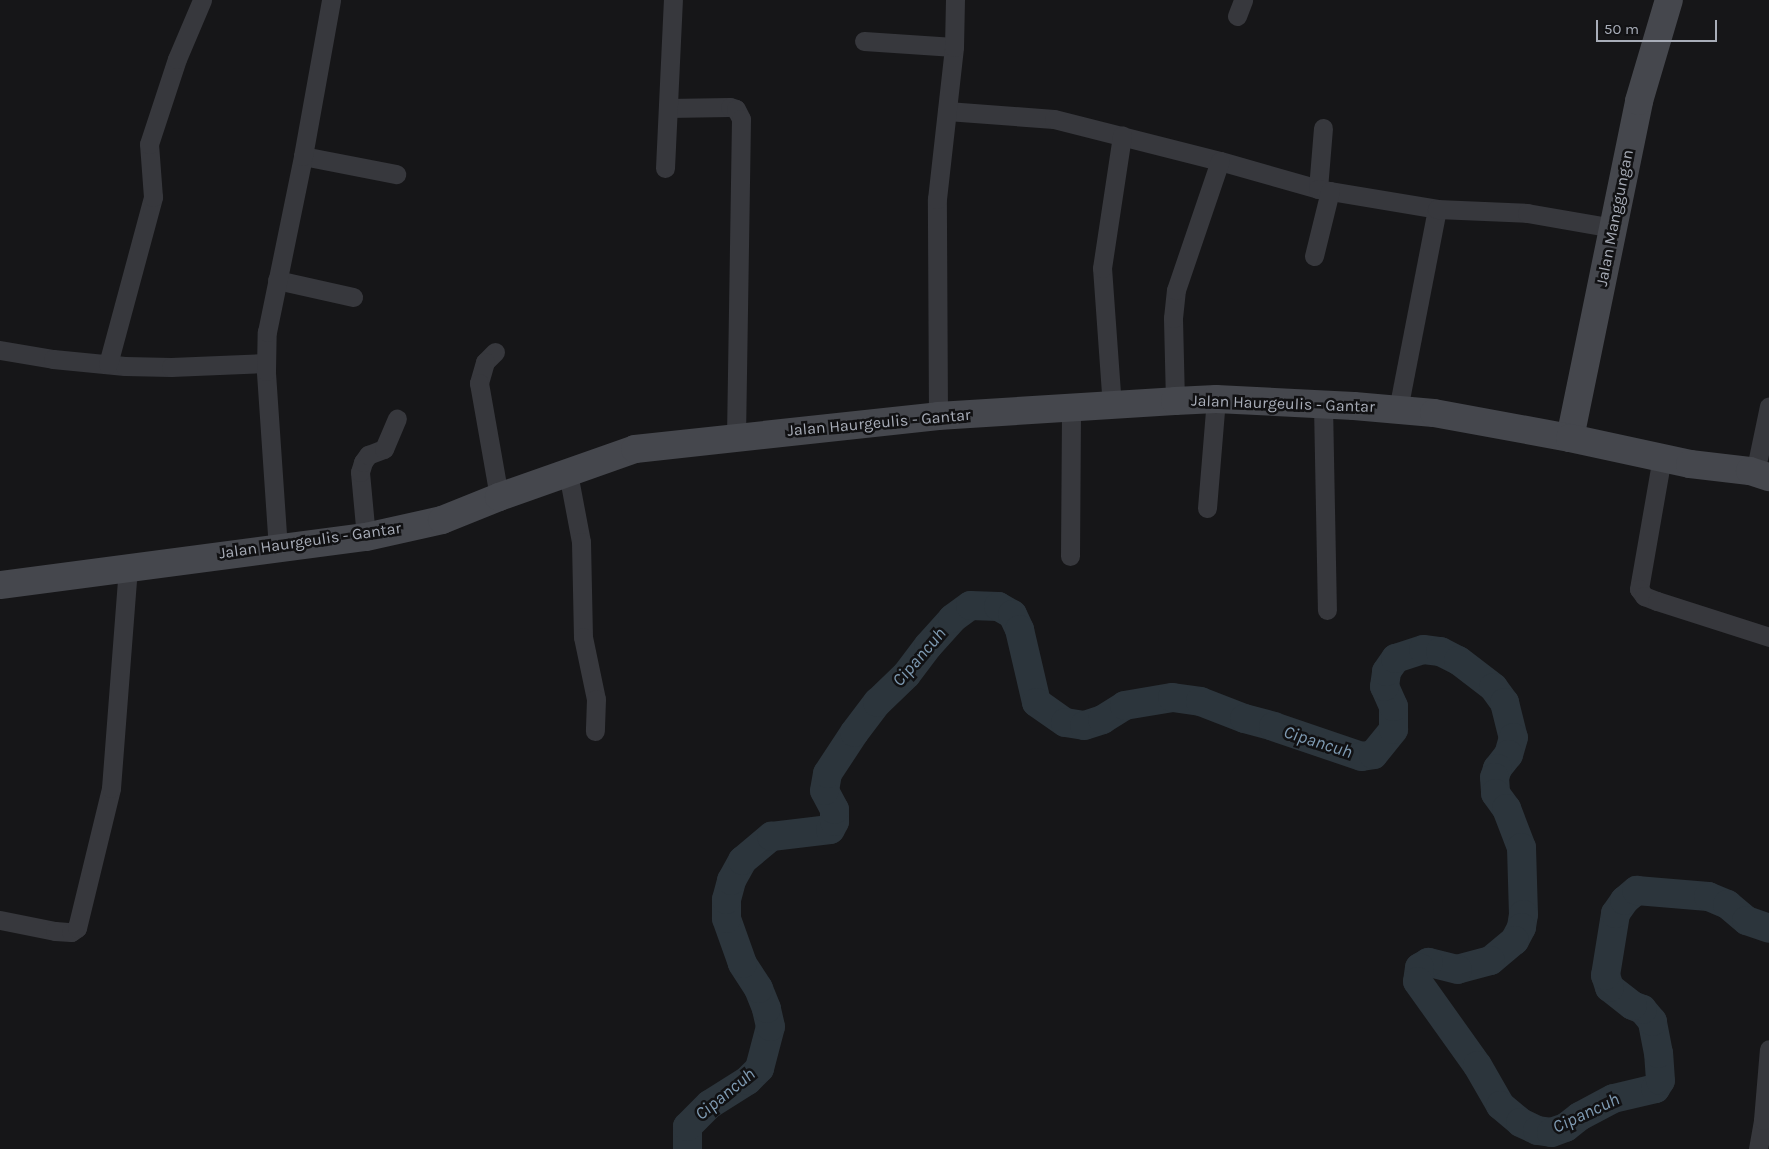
<!DOCTYPE html>
<style>
body{margin:0}
#map{position:relative;width:1769px;height:1149px;overflow:hidden;background:#161618;font-family:Karla,sans-serif}
div>[style]{position:absolute}
.river>*{height:29px;margin:-14.5px;padding:0 14.5px;transform-origin:14.5px;border-radius:14.5px;background:#2c353c}
.street>*{height:19px;margin:-9.5px;padding:0 9.5px;transform-origin:9.5px;border-radius:9.5px;background:#37383d}
.secondary>*{height:28px;margin:-14px;padding:0 14px;transform-origin:14px;border-radius:14px;background:#45474d}
span{translate:-50% -50%;white-space:nowrap;text-align:center;line-height:1.15;-webkit-text-stroke:5px #111113;paint-order:stroke}
.street-label{font-size:16px;color:#a8adb8}
.water-label{font-size:18px;color:#7f9bb3;font-style:italic}
.scale{position:absolute;left:1596px;top:20px;width:121px;height:22px;box-sizing:border-box;border:2px solid #a8adb8;border-top:0;padding-left:6px;font-size:15px;line-height:18px;white-space:nowrap;color:#a8adb8;-webkit-text-stroke:4px #111113;paint-order:stroke}
</style>
<div id="map">
<div class="river">
<div style="left:687px;top:1149px;width:23px;rotate:-90deg"></div>
<div style="left:687px;top:1126px;width:31px;rotate:-45deg"></div>
<div style="left:709px;top:1104px;width:45px;rotate:-32.3deg"></div>
<div style="left:747px;top:1080px;width:17px;rotate:-45deg"></div>
<div style="left:759px;top:1068px;width:43px;rotate:-75.3deg"></div>
<div style="left:770px;top:1026px;width:18px;rotate:-103deg"></div>
<div style="left:766px;top:1008px;width:22px;rotate:-112deg"></div>
<div style="left:758px;top:988px;width:30px;rotate:-123deg"></div>
<div style="left:742px;top:963px;width:48px;rotate:-109.6deg"></div>
<div style="left:726px;top:918px;width:19px;rotate:-90deg"></div>
<div style="left:726px;top:899px;width:20px;rotate:-75deg"></div>
<div style="left:731px;top:880px;width:23px;rotate:-61deg"></div>
<div style="left:742px;top:860px;width:38px;rotate:-40deg"></div>
<div style="left:771px;top:836px;width:59px;rotate:-6.8deg"></div>
<div style="left:830px;top:829px;width:9px;rotate:-63deg"></div>
<div style="left:834px;top:821px;width:12px;rotate:-90deg"></div>
<div style="left:834px;top:809px;width:21px;rotate:-118deg"></div>
<div style="left:824px;top:790px;width:17px;rotate:-80deg"></div>
<div style="left:827px;top:773px;width:49px;rotate:-56.6deg"></div>
<div style="left:854px;top:732px;width:38px;rotate:-53deg"></div>
<div style="left:877px;top:702px;width:40px;rotate:-44deg"></div>
<div style="left:906px;top:674px;width:36px;rotate:-53deg"></div>
<div style="left:928px;top:645px;width:36px;rotate:-48deg"></div>
<div style="left:952px;top:618px;width:22px;rotate:-36deg"></div>
<div style="left:970px;top:605px;width:28px;rotate:2deg"></div>
<div style="left:998px;top:606px;width:16px;rotate:30deg"></div>
<div style="left:1012px;top:614px;width:17px;rotate:65deg"></div>
<div style="left:1019px;top:629px;width:75px;rotate:76.9deg"></div>
<div style="left:1036px;top:702px;width:35px;rotate:35deg"></div>
<div style="left:1065px;top:722px;width:19px;rotate:9deg"></div>
<div style="left:1084px;top:725px;width:19px;rotate:-18deg"></div>
<div style="left:1102px;top:719px;width:26px;rotate:-32deg"></div>
<div style="left:1124px;top:705px;width:49px;rotate:-9.5deg"></div>
<div style="left:1172px;top:697px;width:28px;rotate:8deg"></div>
<div style="left:1200px;top:701px;width:47px;rotate:21.1deg"></div>
<div style="left:1244px;top:718px;width:30px;rotate:15deg"></div>
<div style="left:1273px;top:726px;width:93px;rotate:18.8deg"></div>
<div style="left:1361px;top:756px;width:12px;rotate:-9deg"></div>
<div style="left:1373px;top:754px;width:32px;rotate:-51deg"></div>
<div style="left:1393px;top:729px;width:23px;rotate:-90deg"></div>
<div style="left:1393px;top:706px;width:22px;rotate:-114deg"></div>
<div style="left:1384px;top:686px;width:15px;rotate:-82deg"></div>
<div style="left:1386px;top:671px;width:16px;rotate:-55deg"></div>
<div style="left:1395px;top:658px;width:29px;rotate:-18deg"></div>
<div style="left:1423px;top:649px;width:17px;rotate:7deg"></div>
<div style="left:1440px;top:651px;width:20px;rotate:27deg"></div>
<div style="left:1458px;top:660px;width:44px;rotate:37.6deg"></div>
<div style="left:1493px;top:687px;width:19px;rotate:54deg"></div>
<div style="left:1504px;top:702px;width:36px;rotate:76deg"></div>
<div style="left:1513px;top:737px;width:18px;rotate:106deg"></div>
<div style="left:1508px;top:754px;width:18px;rotate:128deg"></div>
<div style="left:1497px;top:768px;width:9px;rotate:108deg"></div>
<div style="left:1494px;top:777px;width:16px;rotate:86deg"></div>
<div style="left:1495px;top:793px;width:19px;rotate:54deg"></div>
<div style="left:1506px;top:808px;width:42px;rotate:69deg"></div>
<div style="left:1521px;top:847px;width:67px;rotate:88.3deg"></div>
<div style="left:1523px;top:914px;width:13px;rotate:99deg"></div>
<div style="left:1521px;top:927px;width:15px;rotate:118deg"></div>
<div style="left:1514px;top:940px;width:31px;rotate:140deg"></div>
<div style="left:1490px;top:960px;width:34px;rotate:165deg"></div>
<div style="left:1457px;top:969px;width:30px;rotate:-166deg"></div>
<div style="left:1428px;top:962px;width:10px;rotate:151deg"></div>
<div style="left:1419px;top:967px;width:14px;rotate:98deg"></div>
<div style="left:1417px;top:981px;width:103px;rotate:54.5deg"></div>
<div style="left:1477px;top:1065px;width:46px;rotate:60.1deg"></div>
<div style="left:1500px;top:1105px;width:26px;rotate:40deg"></div>
<div style="left:1520px;top:1122px;width:19px;rotate:25deg"></div>
<div style="left:1537px;top:1130px;width:14px;rotate:8deg"></div>
<div style="left:1551px;top:1132px;width:15px;rotate:-20deg"></div>
<div style="left:1565px;top:1127px;width:18px;rotate:-38deg"></div>
<div style="left:1579px;top:1116px;width:38px;rotate:-28deg"></div>
<div style="left:1613px;top:1098px;width:43px;rotate:-13.4deg"></div>
<div style="left:1655px;top:1088px;width:9px;rotate:-58deg"></div>
<div style="left:1660px;top:1080px;width:27px;rotate:-94deg"></div>
<div style="left:1658px;top:1053px;width:33px;rotate:-101deg"></div>
<div style="left:1652px;top:1021px;width:16px;rotate:-130deg"></div>
<div style="left:1642px;top:1009px;width:11px;rotate:-158deg"></div>
<div style="left:1632px;top:1005px;width:29px;rotate:-142deg"></div>
<div style="left:1609px;top:987px;width:13px;rotate:-108deg"></div>
<div style="left:1605px;top:975px;width:63px;rotate:-80.8deg"></div>
<div style="left:1615px;top:913px;width:16px;rotate:-55deg"></div>
<div style="left:1624px;top:900px;width:16px;rotate:-40deg"></div>
<div style="left:1636px;top:890px;width:72px;rotate:4.8deg"></div>
<div style="left:1708px;top:896px;width:21px;rotate:23deg"></div>
<div style="left:1727px;top:904px;width:25px;rotate:40deg"></div>
<div style="left:1746px;top:920px;width:24px;rotate:19deg"></div>
</div>
<div class="street">
<div style="left:1237px;top:16px;width:17px;rotate:-69deg"></div>
<div style="left:864px;top:41px;width:90px;rotate:3.8deg"></div>
<div style="left:668px;top:108px;width:62px;rotate:-0.9deg"></div>
<div style="left:730px;top:107px;width:6px;rotate:18deg"></div>
<div style="left:736px;top:109px;width:11px;rotate:63deg"></div>
<div style="left:741px;top:119px;width:318px;rotate:90.9deg"></div>
<div style="left:947px;top:111px;width:107px;rotate:4.3deg"></div>
<div style="left:1054px;top:119px;width:171px;rotate:14.2deg"></div>
<div style="left:1220px;top:161px;width:102px;rotate:15.9deg"></div>
<div style="left:1323px;top:128px;width:61px;rotate:94.7deg"></div>
<div style="left:1318px;top:189px;width:121px;rotate:9.5deg"></div>
<div style="left:1437px;top:209px;width:204px;rotate:101deg"></div>
<div style="left:303px;top:156px;width:95px;rotate:11deg"></div>
<div style="left:665px;top:168px;width:168px;rotate:-87.3deg"></div>
<div style="left:1437px;top:209px;width:90px;rotate:2.5deg"></div>
<div style="left:1527px;top:213px;width:87px;rotate:9.9deg"></div>
<div style="left:1314px;top:256px;width:67px;rotate:-76.2deg"></div>
<div style="left:277px;top:280px;width:78px;rotate:12.6deg"></div>
<div style="left:0;top:350px;width:54px;rotate:9.6deg"></div>
<div style="left:53px;top:359px;width:72px;rotate:5.6deg"></div>
<div style="left:125px;top:366px;width:46px;rotate:1.2deg"></div>
<div style="left:171px;top:367px;width:95px;rotate:-2.4deg"></div>
<div style="left:495px;top:352px;width:14px;rotate:135deg"></div>
<div style="left:485px;top:362px;width:22px;rotate:106deg"></div>
<div style="left:479px;top:383px;width:116px;rotate:80deg"></div>
<div style="left:108px;top:364px;width:173px;rotate:-74.9deg"></div>
<div style="left:153px;top:197px;width:53px;rotate:-94.3deg"></div>
<div style="left:149px;top:144px;width:89px;rotate:-71.8deg"></div>
<div style="left:177px;top:59px;width:64px;rotate:-67deg"></div>
<div style="left:1175px;top:401px;width:83px;rotate:-91.4deg"></div>
<div style="left:1173px;top:318px;width:28px;rotate:-84deg"></div>
<div style="left:1176px;top:290px;width:136px;rotate:-71.2deg"></div>
<div style="left:1323px;top:405px;width:205px;rotate:88.9deg"></div>
<div style="left:1112px;top:407px;width:139px;rotate:-94.1deg"></div>
<div style="left:1102px;top:268px;width:134px;rotate:-81.4deg"></div>
<div style="left:938px;top:416px;width:217px;rotate:-90.3deg"></div>
<div style="left:937px;top:199px;width:153px;rotate:-83.6deg"></div>
<div style="left:954px;top:47px;width:47px;rotate:-88.8deg"></div>
<div style="left:1662px;top:457px;width:134px;rotate:99.9deg"></div>
<div style="left:1639px;top:589px;width:9px;rotate:54deg"></div>
<div style="left:1644px;top:596px;width:14px;rotate:21deg"></div>
<div style="left:1657px;top:601px;width:118px;rotate:17.8deg"></div>
<div style="left:568px;top:473px;width:70px;rotate:79.3deg"></div>
<div style="left:581px;top:542px;width:95px;rotate:88.8deg"></div>
<div style="left:583px;top:637px;width:63px;rotate:78.2deg"></div>
<div style="left:596px;top:699px;width:32px;rotate:92deg"></div>
<div style="left:1755px;top:473px;width:68px;rotate:-78.2deg"></div>
<div style="left:1207px;top:508px;width:109px;rotate:-85.3deg"></div>
<div style="left:366px;top:537px;width:65px;rotate:-95.3deg"></div>
<div style="left:360px;top:472px;width:10px;rotate:-73deg"></div>
<div style="left:363px;top:462px;width:9px;rotate:-54deg"></div>
<div style="left:368px;top:455px;width:17px;rotate:-21deg"></div>
<div style="left:384px;top:449px;width:33px;rotate:-67deg"></div>
<div style="left:278px;top:549px;width:178px;rotate:-93.9deg"></div>
<div style="left:266px;top:371px;width:39px;rotate:-89deg"></div>
<div style="left:267px;top:332px;width:180px;rotate:-78.4deg"></div>
<div style="left:303px;top:156px;width:158px;rotate:-79.8deg"></div>
<div style="left:1070px;top:556px;width:149px;rotate:-89.6deg"></div>
<div style="left:0;top:920px;width:56px;rotate:11.3deg"></div>
<div style="left:55px;top:931px;width:16px;rotate:4deg"></div>
<div style="left:71px;top:932px;width:7px;rotate:-34deg"></div>
<div style="left:77px;top:928px;width:144px;rotate:-76.3deg"></div>
<div style="left:111px;top:788px;width:222px;rotate:-85.6deg"></div>
<div style="left:1758px;top:1149px;width:29px;rotate:-80deg"></div>
<div style="left:1763px;top:1120px;width:71px;rotate:-85.2deg"></div>
</div>
<div class="secondary">
<div style="left:1570px;top:438px;width:344px;rotate:-78.4deg"></div>
<div style="left:1639px;top:101px;width:105px;rotate:-73.5deg"></div>
<div style="left:0;top:585px;width:369px;rotate:-7.5deg"></div>
<div style="left:366px;top:537px;width:78px;rotate:-12.6deg"></div>
<div style="left:442px;top:520px;width:61px;rotate:-22deg"></div>
<div style="left:499px;top:497px;width:144px;rotate:-19.4deg"></div>
<div style="left:635px;top:449px;width:305px;rotate:-6.2deg"></div>
<div style="left:938px;top:416px;width:237px;rotate:-3.6deg"></div>
<div style="left:1175px;top:401px;width:41px;rotate:-2.8deg"></div>
<div style="left:1216px;top:399px;width:138px;rotate:2.9deg"></div>
<div style="left:1354px;top:406px;width:80px;rotate:5deg"></div>
<div style="left:1434px;top:413px;width:138px;rotate:10.4deg"></div>
<div style="left:1570px;top:438px;width:123px;rotate:12.2deg"></div>
<div style="left:1690px;top:464px;width:60px;rotate:6.7deg"></div>
<div style="left:1750px;top:471px;width:20px;rotate:18deg"></div>
</div>
<div class="street-label">
<span style="left:1615px;top:218px;rotate:-79deg">Jalan Manggungan</span>
<span style="left:1283px;top:404px;rotate:2deg">Jalan Haurgeulis - Gantar</span>
<span style="left:879px;top:423px;rotate:-5deg">Jalan Haurgeulis - Gantar</span>
<span style="left:310px;top:541px;rotate:-8deg">Jalan Haurgeulis - Gantar</span>
</div>
<div class="water-label">
<span style="left:919px;top:657px;rotate:-49deg">Cipancuh</span>
<span style="left:1318px;top:742px;rotate:18deg">Cipancuh</span>
<span style="left:725px;top:1094px;rotate:-39deg">Cipancuh</span>
<span style="left:1586px;top:1113px;rotate:-25deg">Cipancuh</span>
</div>
<div class="scale">50 m</div>
</div>
